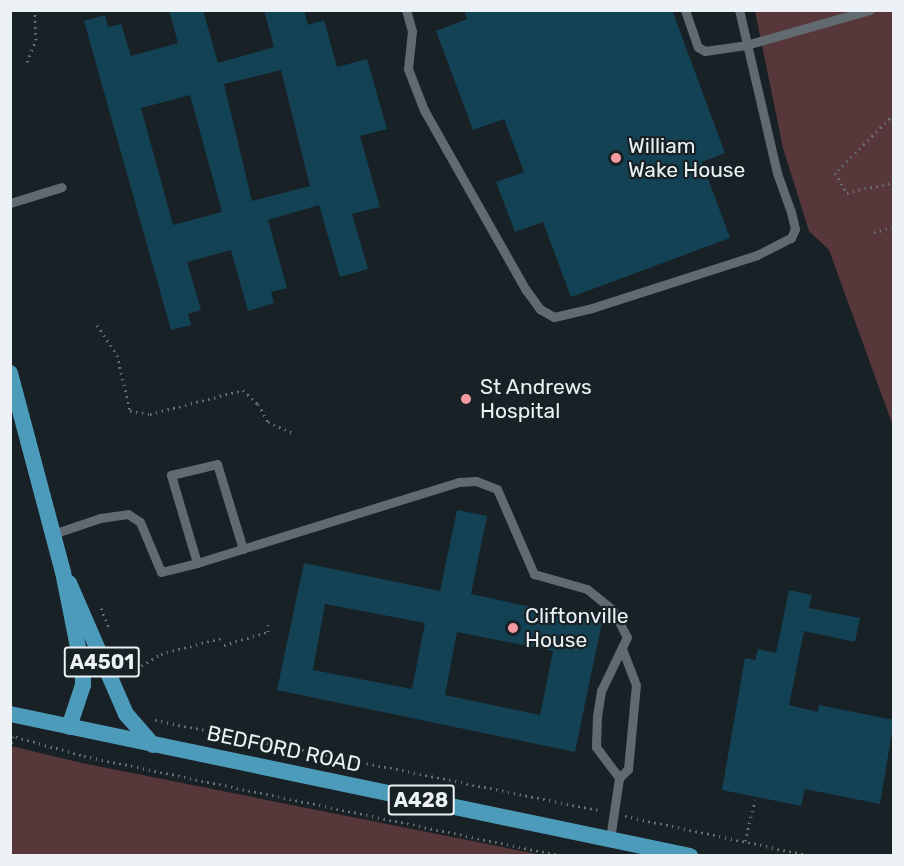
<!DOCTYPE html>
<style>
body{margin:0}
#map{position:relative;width:904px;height:866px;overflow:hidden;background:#182125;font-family:Rubik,sans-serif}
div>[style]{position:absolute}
.green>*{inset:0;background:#58373b}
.building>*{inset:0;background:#134255}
.path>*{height:3px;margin-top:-1.5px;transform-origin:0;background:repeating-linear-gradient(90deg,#676f73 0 1.5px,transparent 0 6px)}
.service>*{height:9px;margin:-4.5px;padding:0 4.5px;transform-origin:4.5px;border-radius:4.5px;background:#606a70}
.primary>*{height:16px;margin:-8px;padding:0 8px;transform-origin:8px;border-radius:8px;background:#4d9bbb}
.dots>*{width:16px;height:16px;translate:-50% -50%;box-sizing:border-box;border:3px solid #182125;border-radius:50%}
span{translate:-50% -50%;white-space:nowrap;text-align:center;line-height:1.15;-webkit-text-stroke:4.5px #182125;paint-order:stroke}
.shield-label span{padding:2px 4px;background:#182125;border:2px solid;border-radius:4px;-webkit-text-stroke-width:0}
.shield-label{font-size:20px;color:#ebf1f4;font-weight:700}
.poi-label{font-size:21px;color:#ebf1f4}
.left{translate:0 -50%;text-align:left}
.street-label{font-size:21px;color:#ebf1f4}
.frame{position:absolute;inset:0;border:12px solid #ebf1f4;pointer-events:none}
</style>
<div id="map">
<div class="green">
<div style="clip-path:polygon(755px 11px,893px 11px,893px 426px,829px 250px,809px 231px,783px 148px)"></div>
<div style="clip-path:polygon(11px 746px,82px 763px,542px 855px,11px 855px)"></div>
</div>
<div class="building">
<div style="clip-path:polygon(evenodd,169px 10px,203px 10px,218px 63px,274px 47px,264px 10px,304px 10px,308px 25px,324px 20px,337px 67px,367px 59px,387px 129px,360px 136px,380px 207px,352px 214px,368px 269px,340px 277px,319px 205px,268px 220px,287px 288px,271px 292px,274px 303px,248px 311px,231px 250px,187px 262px,201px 310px,188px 314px,191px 325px,171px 330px,84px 21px,105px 15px,108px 27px,121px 24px,131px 56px,178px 43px,169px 10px,281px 70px,310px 186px,252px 201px,224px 84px,281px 70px,169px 10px,190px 95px,222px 212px,173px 225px,141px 108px,190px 95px)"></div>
<div style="clip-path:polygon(464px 10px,672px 10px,725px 153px,702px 162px,730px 238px,571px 297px,543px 222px,515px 232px,496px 182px,524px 172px,504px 119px,473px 130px,436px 31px,467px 19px)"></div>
<div style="clip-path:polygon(evenodd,457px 510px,487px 516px,471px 594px,602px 622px,575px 752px,277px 690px,304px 563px,440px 591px,457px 510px,325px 604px,425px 623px,412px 689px,313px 670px,325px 604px,457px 510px,457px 632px,553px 651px,540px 715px,445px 695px,457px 632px)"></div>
<div style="clip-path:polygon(789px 590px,812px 595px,809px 608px,860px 618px,855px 642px,804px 631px,789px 705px,818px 712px,819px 705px,894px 720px,880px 804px,805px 789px,801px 806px,722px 790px,745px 658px,755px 660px,758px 649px,776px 653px)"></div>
</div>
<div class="path">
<div style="left:27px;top:62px;width:24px;rotate:-68deg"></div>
<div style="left:36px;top:40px;width:30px;rotate:-92deg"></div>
<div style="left:894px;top:114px;width:83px;rotate:135deg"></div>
<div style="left:835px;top:173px;width:23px;rotate:59deg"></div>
<div style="left:847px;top:193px;width:48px;rotate:-13.2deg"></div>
<div style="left:874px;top:232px;width:21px;rotate:-14deg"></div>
<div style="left:97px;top:325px;width:36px;rotate:56deg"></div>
<div style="left:117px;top:355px;width:57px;rotate:76.9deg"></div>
<div style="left:130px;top:411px;width:20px;rotate:9deg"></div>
<div style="left:150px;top:414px;width:96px;rotate:-14.5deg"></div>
<div style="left:243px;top:390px;width:21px;rotate:43deg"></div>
<div style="left:258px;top:404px;width:21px;rotate:61deg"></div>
<div style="left:268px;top:422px;width:27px;rotate:24deg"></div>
<div style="left:101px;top:608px;width:24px;rotate:68deg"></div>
<div style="left:224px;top:645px;width:46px;rotate:-16.5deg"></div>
<div style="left:268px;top:632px;width:8px;rotate:-90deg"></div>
<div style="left:126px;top:675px;width:41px;rotate:-31deg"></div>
<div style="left:161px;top:654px;width:62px;rotate:-14.9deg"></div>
<div style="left:155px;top:720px;width:455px;rotate:11.5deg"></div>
<div style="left:10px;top:735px;width:77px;rotate:15.8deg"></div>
<div style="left:84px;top:756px;width:489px;rotate:11.8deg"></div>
<div style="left:10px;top:749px;width:13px;rotate:-77deg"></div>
<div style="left:625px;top:816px;width:190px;rotate:12.1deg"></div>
<div style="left:745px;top:841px;width:42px;rotate:-76.3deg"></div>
</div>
<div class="service">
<div style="left:406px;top:10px;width:22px;rotate:74deg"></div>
<div style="left:412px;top:31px;width:38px;rotate:96deg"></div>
<div style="left:408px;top:69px;width:44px;rotate:68.7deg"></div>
<div style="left:424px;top:110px;width:207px;rotate:60.5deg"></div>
<div style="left:526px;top:290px;width:24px;rotate:54deg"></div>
<div style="left:540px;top:309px;width:16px;rotate:30deg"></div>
<div style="left:554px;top:317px;width:39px;rotate:-13deg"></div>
<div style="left:592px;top:308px;width:173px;rotate:-17.8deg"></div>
<div style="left:757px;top:255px;width:38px;rotate:-27deg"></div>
<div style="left:791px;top:238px;width:10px;rotate:-66deg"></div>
<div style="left:795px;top:229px;width:17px;rotate:-103deg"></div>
<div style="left:791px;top:212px;width:41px;rotate:-109.7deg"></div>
<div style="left:777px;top:173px;width:167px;rotate:-103.1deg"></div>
<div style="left:685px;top:10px;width:39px;rotate:71deg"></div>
<div style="left:698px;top:47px;width:8px;rotate:30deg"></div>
<div style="left:705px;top:51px;width:41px;rotate:-8.3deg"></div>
<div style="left:746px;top:45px;width:129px;rotate:-15.8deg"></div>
<div style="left:10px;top:203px;width:54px;rotate:-17.1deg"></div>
<div style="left:53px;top:534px;width:50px;rotate:-18.8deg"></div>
<div style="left:100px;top:518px;width:28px;rotate:-8deg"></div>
<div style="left:128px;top:514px;width:14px;rotate:34deg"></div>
<div style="left:140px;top:522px;width:54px;rotate:67.2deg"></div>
<div style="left:161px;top:572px;width:37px;rotate:-14deg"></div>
<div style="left:197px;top:563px;width:92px;rotate:-106.5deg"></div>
<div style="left:171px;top:475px;width:47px;rotate:-13.4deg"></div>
<div style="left:217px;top:464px;width:89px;rotate:73deg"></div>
<div style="left:197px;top:563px;width:274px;rotate:-17.2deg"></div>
<div style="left:459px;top:482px;width:17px;rotate:-3deg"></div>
<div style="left:476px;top:481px;width:22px;rotate:21deg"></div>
<div style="left:497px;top:489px;width:93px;rotate:66.5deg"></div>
<div style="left:534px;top:574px;width:55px;rotate:15.8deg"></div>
<div style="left:587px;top:589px;width:33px;rotate:39deg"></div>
<div style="left:613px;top:610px;width:30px;rotate:63deg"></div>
<div style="left:627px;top:637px;width:60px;rotate:115.7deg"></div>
<div style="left:601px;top:691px;width:25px;rotate:99deg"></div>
<div style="left:597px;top:716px;width:31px;rotate:92deg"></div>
<div style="left:596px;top:747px;width:39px;rotate:53deg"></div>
<div style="left:619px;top:778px;width:62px;rotate:98.4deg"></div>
<div style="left:619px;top:778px;width:13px;rotate:-45deg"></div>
<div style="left:628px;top:769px;width:84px;rotate:-84.6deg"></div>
<div style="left:636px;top:685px;width:40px;rotate:-111deg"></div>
</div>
<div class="primary">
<div style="left:10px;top:373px;width:206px;rotate:75.1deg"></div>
<div style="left:63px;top:572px;width:102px;rotate:78.7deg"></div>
<div style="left:83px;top:672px;width:13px;rotate:90deg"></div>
<div style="left:83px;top:685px;width:44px;rotate:108.4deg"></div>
<div style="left:69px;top:583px;width:143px;rotate:66.5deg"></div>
<div style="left:126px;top:714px;width:41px;rotate:48.9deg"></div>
<div style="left:10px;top:714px;width:695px;rotate:11.8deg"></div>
</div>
<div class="dots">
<div style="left:616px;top:158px;background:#f49aa3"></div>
<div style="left:466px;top:399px;background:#f49aa3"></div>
<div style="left:513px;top:628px;background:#f49aa3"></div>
</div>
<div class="shield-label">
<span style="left:102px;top:662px">A4501</span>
<span style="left:421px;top:800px">A428</span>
</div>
<div class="poi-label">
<span class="left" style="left:628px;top:158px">William<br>Wake House</span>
<span class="left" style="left:480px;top:399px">St Andrews<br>Hospital</span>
<span class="left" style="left:525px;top:628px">Cliftonville<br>House</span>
</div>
<div class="street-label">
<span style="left:284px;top:749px;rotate:12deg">BEDFORD ROAD</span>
</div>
<div class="frame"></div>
</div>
